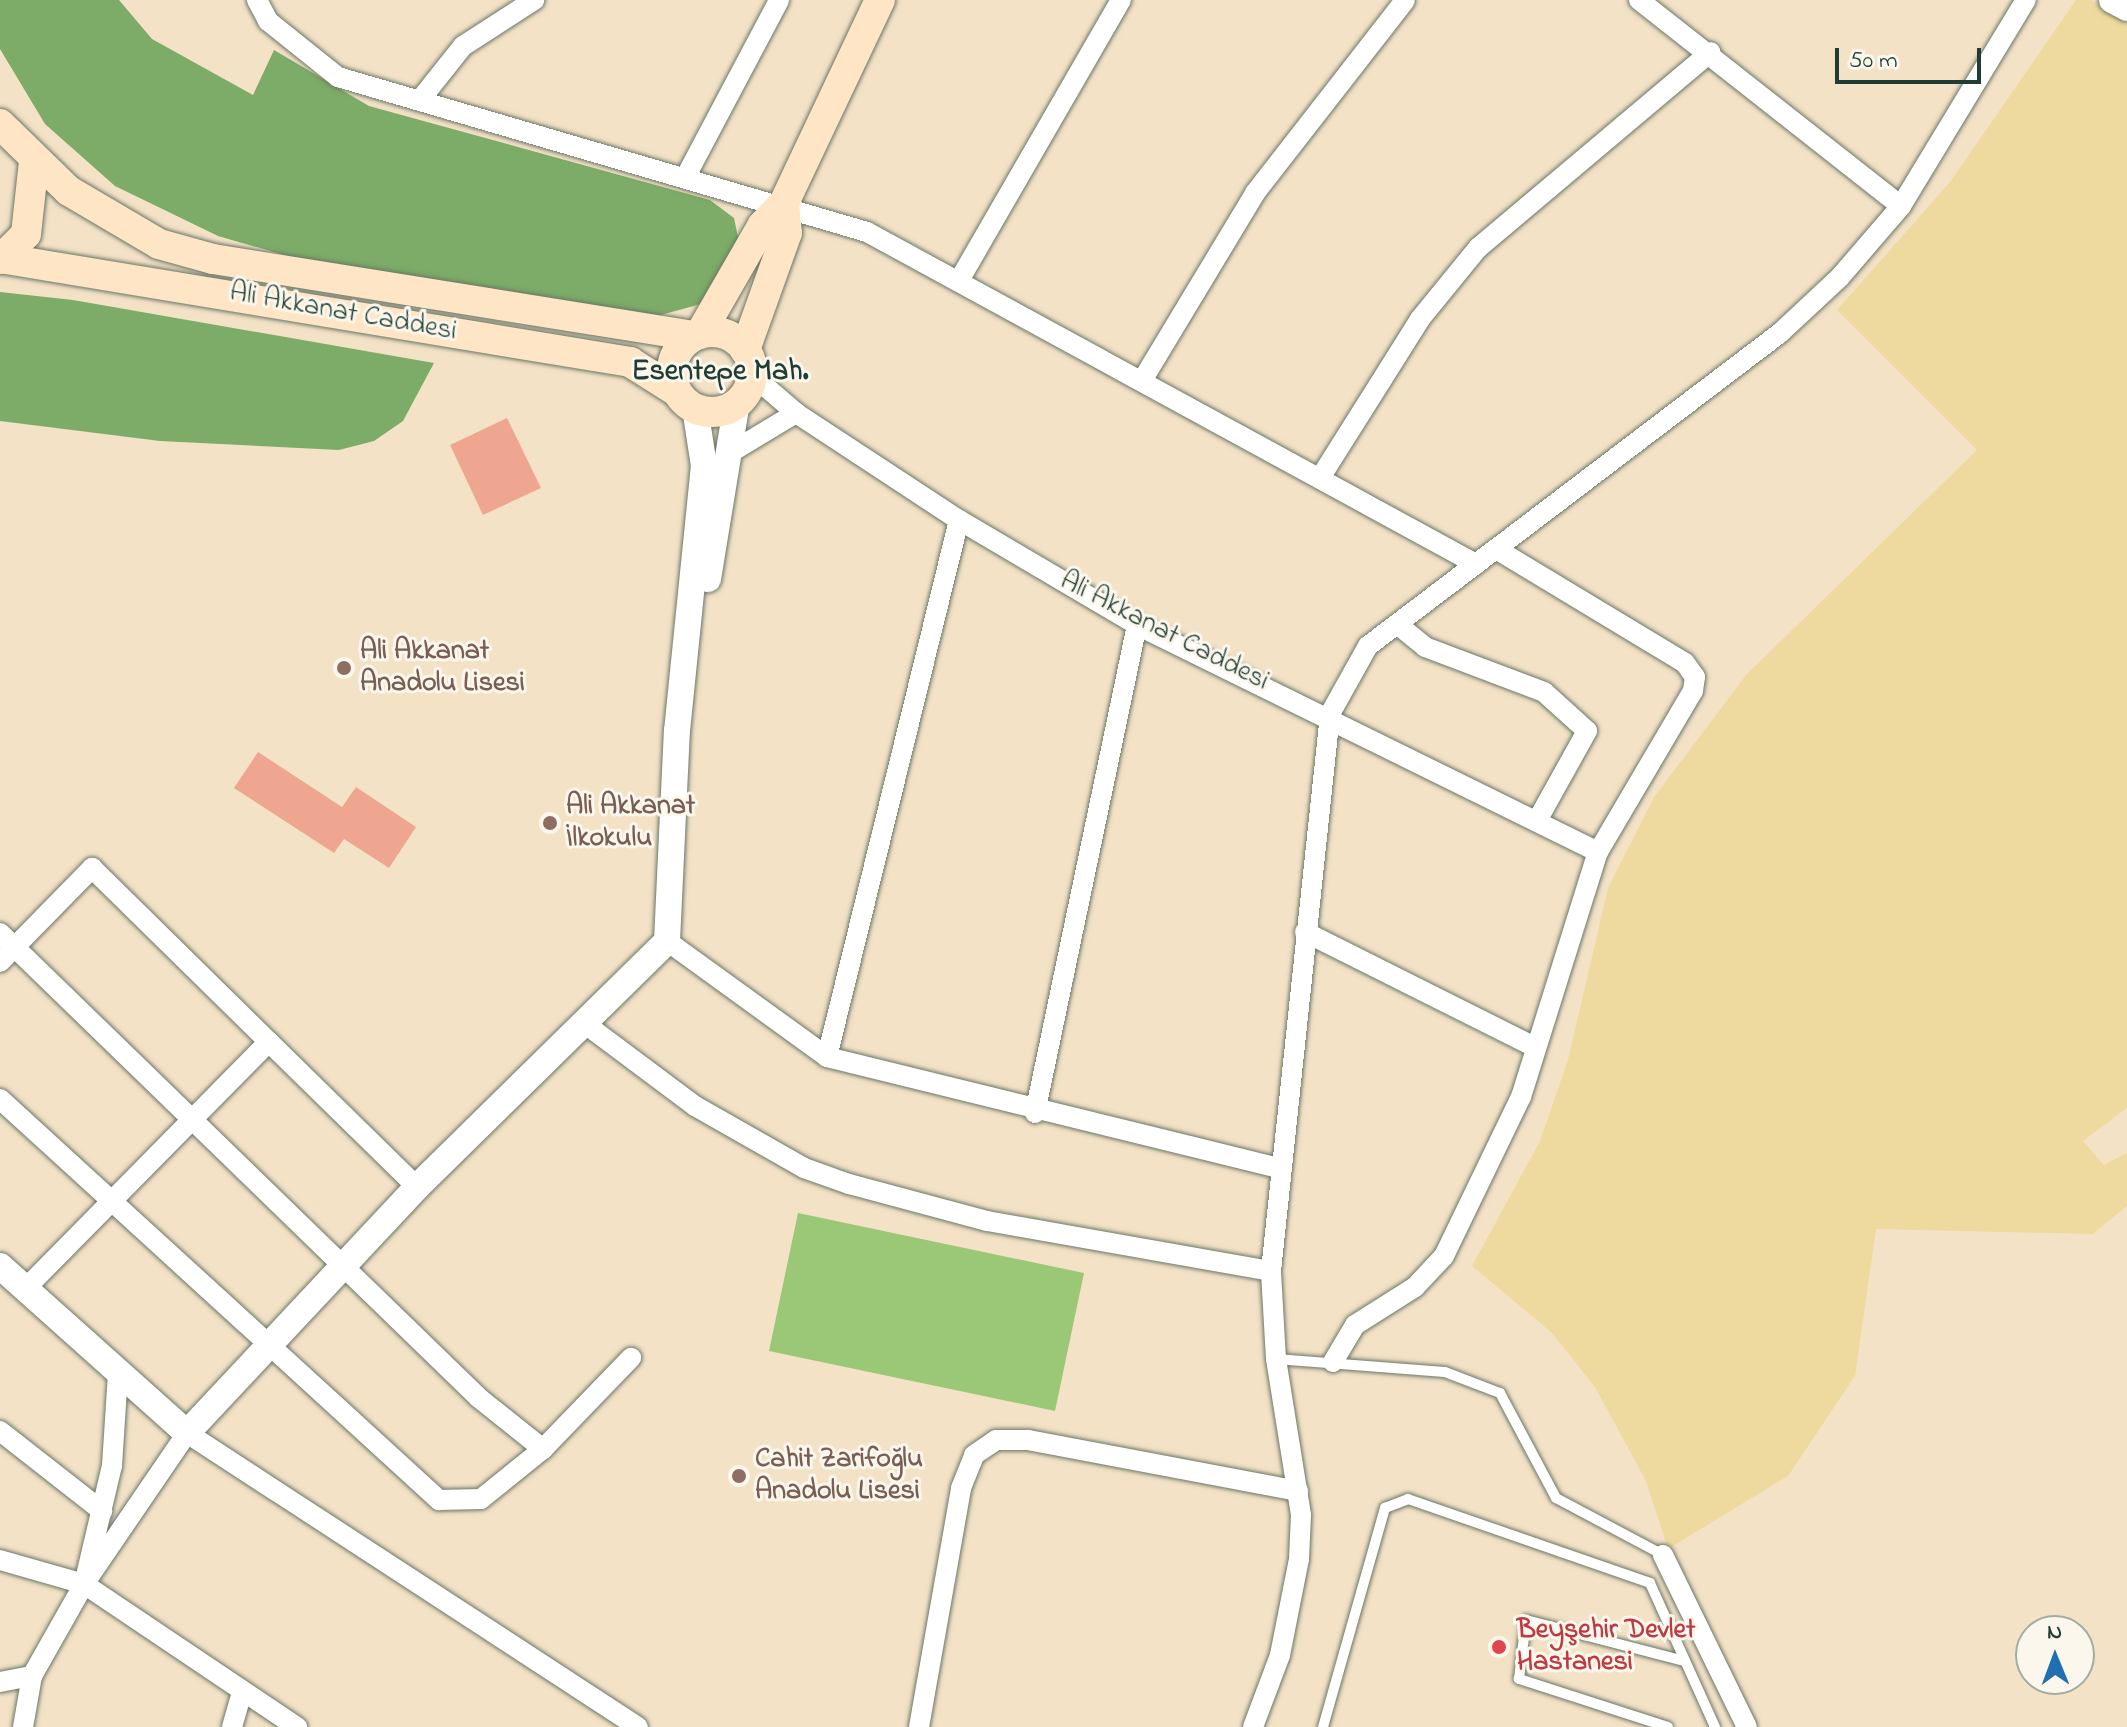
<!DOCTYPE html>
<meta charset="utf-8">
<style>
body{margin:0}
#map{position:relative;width:2127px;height:1727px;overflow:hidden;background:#f4e2c7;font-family:"Indie Flower",sans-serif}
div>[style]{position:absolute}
.green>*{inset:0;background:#9bc876}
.forest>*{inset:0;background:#7cac67}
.sand>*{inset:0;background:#eeda9e}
.building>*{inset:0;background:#efa690}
.roads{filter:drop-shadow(0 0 2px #6a7767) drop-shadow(0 0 2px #6a7767)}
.service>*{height:10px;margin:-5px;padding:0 5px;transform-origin:5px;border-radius:5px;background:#fff}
.minor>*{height:20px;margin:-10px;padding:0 10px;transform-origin:10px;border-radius:10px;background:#fff}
.tertiary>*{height:26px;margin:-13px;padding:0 13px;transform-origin:13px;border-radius:13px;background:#fff}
.secondary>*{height:30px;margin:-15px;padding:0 15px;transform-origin:15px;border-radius:15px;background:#fde5c5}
.secondary>.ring{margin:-15px;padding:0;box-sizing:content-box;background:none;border:30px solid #fde5c5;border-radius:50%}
.dots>*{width:22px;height:22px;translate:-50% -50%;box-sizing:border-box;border:4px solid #fbf7ec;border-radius:50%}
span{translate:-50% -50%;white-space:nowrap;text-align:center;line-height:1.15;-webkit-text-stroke:6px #fbf7ec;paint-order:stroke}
.street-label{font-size:28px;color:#1f3d34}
.education-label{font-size:28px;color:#785e54;font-weight:700}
.left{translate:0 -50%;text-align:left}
.health-label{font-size:28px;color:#be3a42;font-weight:700}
.neighbourhood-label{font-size:30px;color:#1f3d34;font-weight:700}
.north{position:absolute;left:2015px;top:1615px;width:80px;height:80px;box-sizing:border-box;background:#fbf7ec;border:2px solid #a3ada2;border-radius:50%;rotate:359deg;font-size:22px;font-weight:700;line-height:32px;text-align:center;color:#1f3d34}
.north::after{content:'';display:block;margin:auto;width:28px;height:36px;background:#1f6fb2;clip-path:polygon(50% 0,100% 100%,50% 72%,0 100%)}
.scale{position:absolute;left:1835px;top:48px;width:146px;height:36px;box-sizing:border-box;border:4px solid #1f3d34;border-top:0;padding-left:10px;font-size:24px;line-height:28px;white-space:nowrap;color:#1f3d34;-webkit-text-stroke:6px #fbf7ec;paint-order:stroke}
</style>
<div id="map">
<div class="green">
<div style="clip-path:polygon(798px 1213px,1084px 1273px,1055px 1411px,769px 1351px)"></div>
</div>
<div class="forest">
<div style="clip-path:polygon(0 0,119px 0,152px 39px,253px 95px,274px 50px,369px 106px,710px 200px,734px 218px,739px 242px,701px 304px,657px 316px,291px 257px,218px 236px,115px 186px,45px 124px,0 49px)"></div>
<div style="clip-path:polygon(0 292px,73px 300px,434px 363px,403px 421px,374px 441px,339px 450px,160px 441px,0 421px)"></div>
</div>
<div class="sand">
<div style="clip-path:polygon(2076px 0,2091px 0,2127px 23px,2127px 1108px,2083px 1141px,2104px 1165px,2127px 1153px,2127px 1206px,2093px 1234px,1876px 1229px,1855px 1376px,1788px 1476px,1668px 1549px,1646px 1481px,1595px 1387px,1552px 1333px,1472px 1266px,1540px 1141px,1568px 1060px,1608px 888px,1654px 797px,1747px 674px,1977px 450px,1837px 310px,1950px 182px)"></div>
</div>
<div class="building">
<div style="clip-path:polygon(507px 418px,541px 488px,483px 515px,450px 445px)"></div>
<div style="clip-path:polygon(258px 752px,342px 807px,356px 787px,416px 827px,389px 868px,344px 839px,334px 853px,234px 788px)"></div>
</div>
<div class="roads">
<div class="service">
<div style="left:1276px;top:1359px;width:169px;rotate:4.4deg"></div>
<div style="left:1445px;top:1372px;width:59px;rotate:20.9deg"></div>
<div style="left:1500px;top:1393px;width:119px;rotate:61.9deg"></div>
<div style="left:1556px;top:1498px;width:121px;rotate:28deg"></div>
<div style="left:1323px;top:1727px;width:228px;rotate:-74.2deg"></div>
<div style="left:1385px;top:1508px;width:25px;rotate:-21deg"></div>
<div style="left:1408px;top:1499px;width:256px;rotate:19.1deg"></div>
<div style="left:1650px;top:1583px;width:158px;rotate:65.7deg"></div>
<div style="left:1668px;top:1727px;width:157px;rotate:-162.1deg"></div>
<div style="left:1519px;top:1679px;width:59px;rotate:-83.2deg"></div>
<div style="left:1526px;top:1620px;width:164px;rotate:14.5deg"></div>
</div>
<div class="minor">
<div style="left:257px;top:0;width:24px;rotate:62deg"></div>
<div style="left:268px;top:21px;width:90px;rotate:38.7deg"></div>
<div style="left:338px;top:77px;width:551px;rotate:16.33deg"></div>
<div style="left:867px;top:232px;width:694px;rotate:28.6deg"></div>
<div style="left:1639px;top:0;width:333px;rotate:38.2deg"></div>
<div style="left:420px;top:100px;width:69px;rotate:-51.5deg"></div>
<div style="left:463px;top:46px;width:85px;rotate:-32.9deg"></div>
<div style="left:686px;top:176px;width:199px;rotate:-62.1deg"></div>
<div style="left:961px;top:277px;width:320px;rotate:-60deg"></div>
<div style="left:752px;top:375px;width:58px;rotate:40.8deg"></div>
<div style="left:796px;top:413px;width:195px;rotate:33.3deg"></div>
<div style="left:959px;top:520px;width:207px;rotate:30.5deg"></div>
<div style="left:1137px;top:625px;width:514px;rotate:26.22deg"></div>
<div style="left:1143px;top:379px;width:217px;rotate:-58.9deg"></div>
<div style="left:1255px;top:193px;width:244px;rotate:-52.1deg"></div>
<div style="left:733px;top:451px;width:74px;rotate:-31.1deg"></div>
<div style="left:1320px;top:478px;width:188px;rotate:-57.8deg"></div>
<div style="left:1420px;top:319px;width:92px;rotate:-50.8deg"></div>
<div style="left:1478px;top:248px;width:304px;rotate:-40.1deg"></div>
<div style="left:1397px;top:624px;width:36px;rotate:39deg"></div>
<div style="left:1425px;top:647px;width:127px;rotate:20.7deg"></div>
<div style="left:1544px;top:692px;width:58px;rotate:42.2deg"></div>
<div style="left:1587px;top:731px;width:103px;rotate:119.1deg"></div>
<div style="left:1305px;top:932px;width:255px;rotate:26.6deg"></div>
<div style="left:0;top:933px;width:668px;rotate:44.15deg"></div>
<div style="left:479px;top:1398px;width:82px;rotate:38.6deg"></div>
<div style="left:667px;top:941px;width:198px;rotate:35.9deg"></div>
<div style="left:827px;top:1057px;width:464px;rotate:13.8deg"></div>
<div style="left:0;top:962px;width:132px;rotate:-45.6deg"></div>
<div style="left:92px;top:868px;width:248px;rotate:44.5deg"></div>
<div style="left:584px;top:1023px;width:139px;rotate:36.8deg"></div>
<div style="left:695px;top:1106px;width:125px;rotate:29.6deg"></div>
<div style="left:804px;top:1168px;width:48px;rotate:19.6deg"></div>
<div style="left:849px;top:1184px;width:143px;rotate:15deg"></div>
<div style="left:987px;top:1221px;width:288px;rotate:10deg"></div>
<div style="left:827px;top:1057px;width:553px;rotate:-76.19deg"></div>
<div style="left:0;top:1099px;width:595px;rotate:42.41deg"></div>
<div style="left:439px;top:1500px;width:42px;rotate:-1.4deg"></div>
<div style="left:481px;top:1499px;width:80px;rotate:-38.9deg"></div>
<div style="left:543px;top:1449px;width:127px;rotate:-46deg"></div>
<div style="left:1035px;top:1113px;width:499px;rotate:-78.2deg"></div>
<div style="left:26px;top:1288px;width:346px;rotate:-45.4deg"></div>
<div style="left:269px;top:1042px;width:207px;rotate:44.4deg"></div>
<div style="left:1333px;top:1362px;width:43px;rotate:-59.3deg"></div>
<div style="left:1355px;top:1325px;width:71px;rotate:-32.3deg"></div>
<div style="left:1415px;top:1287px;width:42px;rotate:-46.9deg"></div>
<div style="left:1444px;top:1256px;width:177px;rotate:-64.2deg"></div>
<div style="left:1521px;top:1097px;width:257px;rotate:-72.6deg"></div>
<div style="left:1598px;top:852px;width:187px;rotate:-59.5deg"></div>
<div style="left:1693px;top:691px;width:14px;rotate:-82deg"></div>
<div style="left:1695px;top:677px;width:17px;rotate:-126deg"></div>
<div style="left:1685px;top:663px;width:221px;rotate:-148.9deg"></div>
<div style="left:0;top:1431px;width:130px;rotate:38.1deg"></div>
<div style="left:1663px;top:1555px;width:191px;rotate:64deg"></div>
<div style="left:0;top:1560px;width:87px;rotate:15.9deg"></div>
<div style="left:84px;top:1584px;width:257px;rotate:33.9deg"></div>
<div style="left:84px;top:1584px;width:183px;rotate:-55.7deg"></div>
<div style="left:187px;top:1433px;width:538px;rotate:33.1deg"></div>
<div style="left:0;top:1682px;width:33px;rotate:-11deg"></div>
<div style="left:23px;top:1727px;width:52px;rotate:-80deg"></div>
<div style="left:32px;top:1676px;width:106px;rotate:-60.5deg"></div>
<div style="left:84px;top:1584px;width:121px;rotate:-76.7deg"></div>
<div style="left:112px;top:1466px;width:94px;rotate:-86.3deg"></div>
<div style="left:232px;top:1727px;width:37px;rotate:-74deg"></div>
<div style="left:919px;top:1727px;width:243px;rotate:-80deg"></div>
<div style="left:961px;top:1488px;width:35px;rotate:-68deg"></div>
<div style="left:974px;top:1455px;width:27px;rotate:-34deg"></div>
<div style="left:996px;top:1440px;width:32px"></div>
<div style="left:1028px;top:1440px;width:275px;rotate:10.7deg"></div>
<div style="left:1253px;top:1727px;width:77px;rotate:-69.4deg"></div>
<div style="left:1280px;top:1655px;width:98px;rotate:-78.8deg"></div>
<div style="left:1299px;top:1559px;width:44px;rotate:-87.4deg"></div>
<div style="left:1301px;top:1515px;width:158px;rotate:-99.1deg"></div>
<div style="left:1276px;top:1359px;width:88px;rotate:-93.3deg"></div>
<div style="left:1271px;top:1271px;width:560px;rotate:-83.95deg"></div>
<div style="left:1330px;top:714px;width:78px;rotate:-60.8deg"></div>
<div style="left:1368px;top:646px;width:517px;rotate:-37.22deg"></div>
<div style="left:1780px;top:333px;width:82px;rotate:-43deg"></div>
<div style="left:1840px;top:277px;width:94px;rotate:-49.3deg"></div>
<div style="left:1901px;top:206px;width:241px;rotate:-58.8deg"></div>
</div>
<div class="tertiary">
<div style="left:2112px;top:0;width:17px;rotate:28deg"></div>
<div style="left:708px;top:579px;width:179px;rotate:-80.7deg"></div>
<div style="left:0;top:1266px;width:251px;rotate:41.8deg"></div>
<div style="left:187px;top:1433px;width:337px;rotate:-46.9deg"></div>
<div style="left:417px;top:1187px;width:351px;rotate:-44.5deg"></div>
<div style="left:667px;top:941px;width:210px;rotate:-87.3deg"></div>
<div style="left:677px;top:731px;width:266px;rotate:-84.2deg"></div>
<div style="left:704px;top:466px;width:59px;rotate:-98.8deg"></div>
</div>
<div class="secondary">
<div style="left:0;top:124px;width:96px;rotate:44.2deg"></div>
<div style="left:69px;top:191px;width:104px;rotate:30.5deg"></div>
<div style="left:159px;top:244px;width:56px;rotate:15.5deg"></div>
<div style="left:213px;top:259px;width:487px;rotate:9.1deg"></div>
<div style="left:0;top:258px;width:639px;rotate:9.37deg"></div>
<div style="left:630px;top:362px;width:54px;rotate:32.2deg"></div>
<div style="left:1px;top:259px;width:35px;rotate:-45deg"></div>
<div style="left:26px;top:234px;width:72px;rotate:-83.7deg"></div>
<div class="ring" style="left:672px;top:332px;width:50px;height:50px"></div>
<div style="left:700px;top:334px;width:125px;rotate:-60.1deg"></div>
<div style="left:762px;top:226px;width:32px;rotate:-46deg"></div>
<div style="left:784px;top:203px;width:225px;rotate:-64.7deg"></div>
<div style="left:745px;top:350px;width:124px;rotate:-70.3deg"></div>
<div style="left:787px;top:233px;width:30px;rotate:-96deg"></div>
</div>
</div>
<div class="dots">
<div style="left:344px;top:668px;background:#8d6e63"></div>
<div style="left:550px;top:823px;background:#8d6e63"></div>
<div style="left:739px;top:1476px;background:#8d6e63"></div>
<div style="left:1499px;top:1647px;background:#e0444e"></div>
</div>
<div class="street-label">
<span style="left:343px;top:313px;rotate:10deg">Ali Akkanat Caddesi</span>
<span style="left:1164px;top:632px;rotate:27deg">Ali Akkanat Caddesi</span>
</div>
<div class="education-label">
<span class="left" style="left:360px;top:668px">Ali Akkanat<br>Anadolu Lisesi</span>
<span class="left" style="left:566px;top:823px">Ali Akkanat<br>İlkokulu</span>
<span class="left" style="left:755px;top:1476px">Cahit Zarifoğlu<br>Anadolu Lisesi</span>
</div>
<div class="health-label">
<span class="left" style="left:1517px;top:1647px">Beyşehir Devlet<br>Hastanesi</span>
</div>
<div class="neighbourhood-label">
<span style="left:720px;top:372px">Esentepe Mah.</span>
</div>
<div class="north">N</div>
<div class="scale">50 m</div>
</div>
